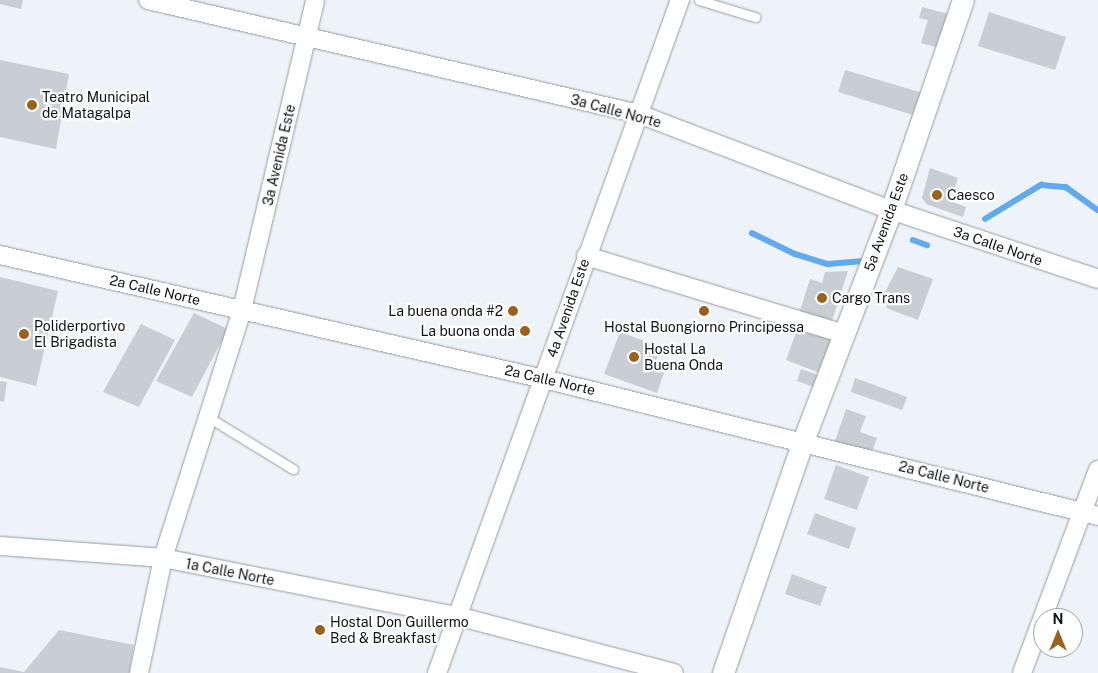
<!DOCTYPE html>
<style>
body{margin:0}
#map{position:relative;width:1098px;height:673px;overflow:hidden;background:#edf3f9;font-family:"Public Sans",sans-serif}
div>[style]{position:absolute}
.stream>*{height:5.5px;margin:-2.75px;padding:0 2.75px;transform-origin:2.75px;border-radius:2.75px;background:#61aaeb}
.building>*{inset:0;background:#c8ced4}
.roads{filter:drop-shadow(0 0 1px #969ca2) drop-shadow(0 0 1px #969ca2)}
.service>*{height:9px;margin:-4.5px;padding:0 4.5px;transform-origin:4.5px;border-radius:4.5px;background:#fff}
.minor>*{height:18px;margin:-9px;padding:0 9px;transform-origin:9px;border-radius:9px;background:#fff}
.tertiary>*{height:21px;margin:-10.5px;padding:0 10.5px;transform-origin:10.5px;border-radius:10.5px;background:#fff}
.dots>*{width:14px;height:14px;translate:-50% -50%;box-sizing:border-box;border:2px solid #fff;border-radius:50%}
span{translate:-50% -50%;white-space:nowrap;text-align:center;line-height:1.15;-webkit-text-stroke:4.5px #fff;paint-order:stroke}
.poi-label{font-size:14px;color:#101214}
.left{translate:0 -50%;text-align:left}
.right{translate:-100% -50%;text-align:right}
.street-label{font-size:14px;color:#101214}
.north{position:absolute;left:1033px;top:608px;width:50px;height:50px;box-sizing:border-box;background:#fff;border:1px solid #9fa0a1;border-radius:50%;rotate:0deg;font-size:14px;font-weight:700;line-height:20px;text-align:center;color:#101214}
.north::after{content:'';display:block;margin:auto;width:18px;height:22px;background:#99621c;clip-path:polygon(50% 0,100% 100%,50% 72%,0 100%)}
</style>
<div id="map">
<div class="stream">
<div style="left:985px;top:219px;width:66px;rotate:-31.3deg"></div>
<div style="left:1041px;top:185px;width:25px;rotate:5deg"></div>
<div style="left:1066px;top:187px;width:39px;rotate:36deg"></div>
<div style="left:752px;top:233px;width:48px;rotate:26deg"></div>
<div style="left:795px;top:254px;width:34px;rotate:17deg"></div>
<div style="left:828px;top:264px;width:38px;rotate:-5deg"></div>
<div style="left:913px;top:240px;width:15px;rotate:20deg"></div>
</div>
<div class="building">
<div style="clip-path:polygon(0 0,23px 0,21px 9px,0 4px)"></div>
<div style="clip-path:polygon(922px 7px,952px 15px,943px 49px,921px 43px,928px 20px,919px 18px)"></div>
<div style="clip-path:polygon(989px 12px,1066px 37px,1055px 70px,978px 46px)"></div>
<div style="clip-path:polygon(0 60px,69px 74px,56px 149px,0 137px)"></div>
<div style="clip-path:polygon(845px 70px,930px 95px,923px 118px,838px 92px)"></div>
<div style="clip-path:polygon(930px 168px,958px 178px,950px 201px,966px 207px,963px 217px,926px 204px,922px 198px)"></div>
<div style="clip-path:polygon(898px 267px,933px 279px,918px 320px,886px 308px,891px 295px,885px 292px)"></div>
<div style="clip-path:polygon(848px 271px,831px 324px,799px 314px,810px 279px,822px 283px,825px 272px)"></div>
<div style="clip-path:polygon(0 277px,58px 291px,36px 386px,0 377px)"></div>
<div style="clip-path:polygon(194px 313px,228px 329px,192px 397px,156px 381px)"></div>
<div style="clip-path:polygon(141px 324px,175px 340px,139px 407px,103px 392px)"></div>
<div style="clip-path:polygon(799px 324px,833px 336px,820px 373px,786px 360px)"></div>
<div style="clip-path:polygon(620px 332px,661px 347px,654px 366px,665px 370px,657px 393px,604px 374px)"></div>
<div style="clip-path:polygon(801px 369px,818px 375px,814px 387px,797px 381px)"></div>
<div style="clip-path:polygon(855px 378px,907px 397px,902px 410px,851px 392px)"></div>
<div style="clip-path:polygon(0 381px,7px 382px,4px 402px,0 401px)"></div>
<div style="clip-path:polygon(846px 409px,866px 416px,860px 432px,877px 438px,871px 454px,835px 441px)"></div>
<div style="clip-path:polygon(836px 465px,869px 477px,857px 510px,824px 499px)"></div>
<div style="clip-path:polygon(815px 513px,856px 528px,849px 549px,807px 534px)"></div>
<div style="clip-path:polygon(792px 574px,827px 587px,820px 606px,785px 594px)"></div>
<div style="clip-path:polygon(59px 630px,134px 645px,129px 673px,0 673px,0 667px,24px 672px)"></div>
</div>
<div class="roads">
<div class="service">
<div style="left:699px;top:0;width:59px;rotate:16.9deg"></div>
<div style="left:208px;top:417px;width:100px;rotate:31.5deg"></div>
</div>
<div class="minor">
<div style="left:148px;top:0;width:504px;rotate:13.07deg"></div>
<div style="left:639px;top:114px;width:270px;rotate:20.9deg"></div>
<div style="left:891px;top:210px;width:218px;rotate:18.4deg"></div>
<div style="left:0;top:255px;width:558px;rotate:12.84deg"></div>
<div style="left:544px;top:379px;width:571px;rotate:13.89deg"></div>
<div style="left:586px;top:256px;width:270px;rotate:16.8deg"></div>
<div style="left:0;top:546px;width:163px;rotate:4.2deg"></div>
<div style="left:163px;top:558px;width:300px;rotate:11.2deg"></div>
<div style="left:457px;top:616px;width:224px;rotate:14.7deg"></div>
<div style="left:139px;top:673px;width:117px;rotate:-78.2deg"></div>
<div style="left:163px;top:558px;width:260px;rotate:-72.3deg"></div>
<div style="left:242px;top:310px;width:318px;rotate:-76.7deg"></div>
<div style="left:437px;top:673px;width:716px;rotate:-70.15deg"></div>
<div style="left:1022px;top:673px;width:217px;rotate:-69.5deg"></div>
</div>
<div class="tertiary">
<div style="left:723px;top:673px;width:245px;rotate:-71deg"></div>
<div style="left:803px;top:441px;width:247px;rotate:-69.1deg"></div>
<div style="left:891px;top:210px;width:222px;rotate:-71.1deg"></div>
</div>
</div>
<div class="dots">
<div style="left:32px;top:105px;background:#99621c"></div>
<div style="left:937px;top:195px;background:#99621c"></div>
<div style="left:822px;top:298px;background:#99621c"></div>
<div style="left:513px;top:311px;background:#99621c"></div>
<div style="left:704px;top:311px;background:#99621c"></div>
<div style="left:525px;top:331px;background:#99621c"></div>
<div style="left:24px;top:334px;background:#99621c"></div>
<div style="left:634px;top:357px;background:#99621c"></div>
<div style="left:320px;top:630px;background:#99621c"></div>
</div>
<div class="poi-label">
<span class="left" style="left:42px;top:105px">Teatro Municipal<br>de Matagalpa</span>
<span class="left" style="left:947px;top:195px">Caesco</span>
<span class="left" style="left:832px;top:298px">Cargo Trans</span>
<span class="right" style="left:503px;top:311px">La buena onda #2</span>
<span class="left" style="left:34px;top:334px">Poliderportivo<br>El Brigadista</span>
<span style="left:704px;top:327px">Hostal Buongiorno Principessa</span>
<span class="right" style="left:515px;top:331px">La buona onda</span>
<span class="left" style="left:644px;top:357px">Hostal La<br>Buena Onda</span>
<span class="left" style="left:330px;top:630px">Hostal Don Guillermo<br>Bed &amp; Breakfast</span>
</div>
<div class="street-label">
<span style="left:616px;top:111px;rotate:15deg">3a Calle Norte</span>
<span style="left:279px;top:155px;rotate:-77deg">3a Avenida Este</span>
<span style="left:886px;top:222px;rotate:-70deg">5a Avenida Este</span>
<span style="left:998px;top:246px;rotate:19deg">3a Calle Norte</span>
<span style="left:155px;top:290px;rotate:13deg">2a Calle Norte</span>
<span style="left:568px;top:308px;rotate:-71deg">4a Avenida Este</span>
<span style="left:550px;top:380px;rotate:13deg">2a Calle Norte</span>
<span style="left:944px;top:477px;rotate:14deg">2a Calle Norte</span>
<span style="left:230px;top:572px;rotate:11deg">1a Calle Norte</span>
</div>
<div class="north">N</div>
</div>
